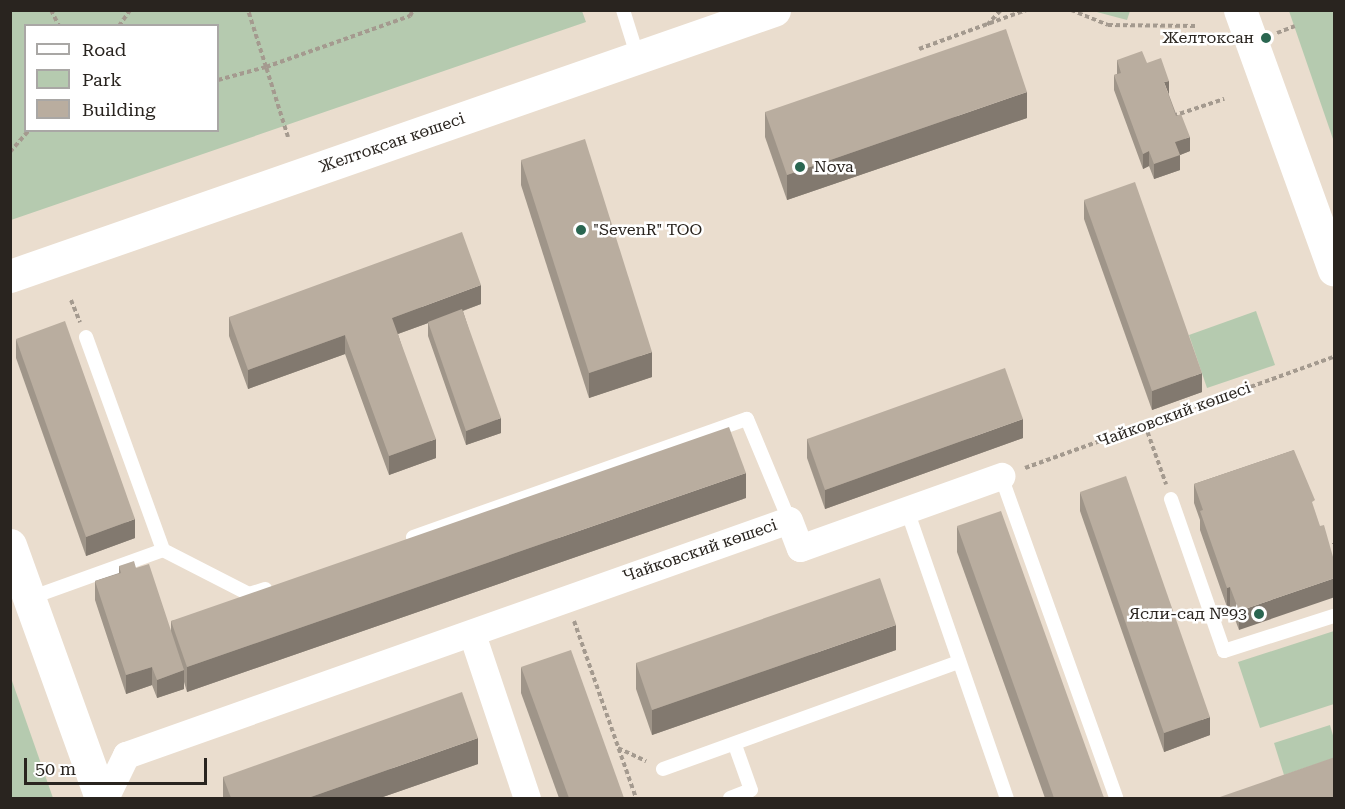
<!DOCTYPE html>
<meta charset="utf-8">
<style>
body{margin:0}
#map{position:relative;width:1345px;height:809px;overflow:hidden;background:#eaddce;font-family:"Roboto Serif",serif}
div>[style]{position:absolute}
.green>*{inset:0;background:#b5caaf}
.path>*{height:4px;margin-top:-2px;transform-origin:0;background:repeating-linear-gradient(90deg,#a49a8f 0 4.5px,transparent 0 7.5px)}
.service>*{height:14px;margin:-7px;padding:0 7px;transform-origin:7px;border-radius:7px;background:#fff}
.minor>*{height:27px;margin:-13.5px;padding:0 13.5px;transform-origin:13.5px;border-radius:13.5px;background:#fff}
.tertiary>*{height:33px;margin:-16.5px;padding:0 16.5px;transform-origin:16.5px;border-radius:16.5px;background:#fff}
.secondary>*{height:33px;margin:-16.5px;padding:0 16.5px;transform-origin:16.5px;border-radius:16.5px;background:#fff}
.wall>*{inset:0;background:#9f9589}
.shaded-wall>*{inset:0;background:#82796f}
.building>*{inset:0;background:#b9ad9f}
.dots>*{width:16px;height:16px;translate:-50% -50%;box-sizing:border-box;border:3px solid #fff;border-radius:50%}
span{translate:-50% -50%;white-space:nowrap;text-align:center;line-height:1.15;-webkit-text-stroke:5px #fff;paint-order:stroke}
.poi-label{font-size:16px;color:#29241f}
.right{translate:-100% -50%;text-align:right}
.left{translate:0 -50%;text-align:left}
.street-label{font-size:16px;color:#29241f}
.frame{position:absolute;inset:0;border:12px solid #29241f;pointer-events:none}
.legend{position:absolute;left:24px;top:24px;width:195px;height:108px;box-sizing:border-box;background:#fff;border:2px solid #a9a7a5;margin:0;padding:8px 10px;list-style:none;font-size:18px;color:#29241f}
.legend li{display:flex;align-items:center;gap:12px;height:30px}
.legend b{width:30px;border:2px solid #a9a7a5}
.scale{position:absolute;left:24px;top:758px;width:183px;height:27px;box-sizing:border-box;border:3px solid #29241f;border-top:0;padding-left:8px;font-size:18px;line-height:21px;white-space:nowrap;color:#29241f;-webkit-text-stroke:4px #fff;paint-order:stroke}
</style>
<div id="map">
<div class="green">
<div style="clip-path:polygon(evenodd,582px 11px,586px 22px,11px 220px,11px 11px,582px 11px,26px 26px,218px 26px,218px 130px,26px 130px,26px 26px)"></div>
<div style="clip-path:polygon(1093px 11px,1130px 11px,1127px 20px)"></div>
<div style="clip-path:polygon(1289px 11px,1334px 11px,1334px 142px)"></div>
<div style="clip-path:polygon(1256px 311px,1275px 365px,1207px 388px,1189px 335px)"></div>
<div style="clip-path:polygon(1334px 631px,1334px 704px,1260px 728px,1238px 662px)"></div>
<div style="clip-path:polygon(10px 678px,11px 678px,53px 798px,11px 798px)"></div>
<div style="clip-path:polygon(1330px 725px,1334px 739px,1334px 758px,1284px 775px,1274px 743px)"></div>
</div>
<div class="path">
<div style="left:51px;top:10px;width:18px;rotate:63deg"></div>
<div style="left:1071px;top:10px;width:40px;rotate:22deg"></div>
<div style="left:1108px;top:25px;width:88px;rotate:0.7deg"></div>
<div style="left:987px;top:25px;width:21px;rotate:-47deg"></div>
<div style="left:119px;top:26px;width:19px;rotate:-55deg"></div>
<div style="left:1277px;top:33px;width:19px;rotate:-21deg"></div>
<div style="left:919px;top:49px;width:114px;rotate:-20deg"></div>
<div style="left:218px;top:80px;width:50px;rotate:-15.2deg"></div>
<div style="left:266px;top:67px;width:60px;rotate:-107.5deg"></div>
<div style="left:1173px;top:116px;width:54px;rotate:-18.4deg"></div>
<div style="left:288px;top:137px;width:73px;rotate:-107.4deg"></div>
<div style="left:266px;top:67px;width:153px;rotate:-19.5deg"></div>
<div style="left:410px;top:16px;width:7px;rotate:-63deg"></div>
<div style="left:10px;top:152px;width:29px;rotate:-49deg"></div>
<div style="left:71px;top:300px;width:24px;rotate:68deg"></div>
<div style="left:1145px;top:425px;width:63px;rotate:70.4deg"></div>
<div style="left:1025px;top:468px;width:328px;rotate:-19.8deg"></div>
<div style="left:1334px;top:544px;width:1px;rotate:-90deg"></div>
<div style="left:574px;top:621px;width:188px;rotate:70.7deg"></div>
<div style="left:618px;top:748px;width:31px;rotate:25deg"></div>
</div>
<div class="service">
<div style="left:623px;top:10px;width:50px;rotate:72.6deg"></div>
<div style="left:86px;top:337px;width:226px;rotate:70.1deg"></div>
<div style="left:1001px;top:476px;width:342px;rotate:70.3deg"></div>
<div style="left:1171px;top:499px;width:161px;rotate:70.8deg"></div>
<div style="left:1224px;top:651px;width:115px;rotate:-17.7deg"></div>
<div style="left:907px;top:510px;width:305px;rotate:70.9deg"></div>
<div style="left:413px;top:537px;width:354px;rotate:-19.5deg"></div>
<div style="left:747px;top:419px;width:109px;rotate:67.4deg"></div>
<div style="left:30px;top:598px;width:141px;rotate:-19.8deg"></div>
<div style="left:163px;top:550px;width:97px;rotate:27.1deg"></div>
<div style="left:249px;top:594px;width:17px;rotate:-17deg"></div>
<div style="left:663px;top:769px;width:315px;rotate:-19.9deg"></div>
<div style="left:730px;top:798px;width:22px;rotate:-21deg"></div>
<div style="left:751px;top:790px;width:48px;rotate:-109.6deg"></div>
</div>
<div class="minor">
<div style="left:472px;top:634px;width:173px;rotate:71.5deg"></div>
<div style="left:105px;top:798px;width:48px;rotate:-64deg"></div>
<div style="left:126px;top:755px;width:703px;rotate:-19.52deg"></div>
<div style="left:789px;top:520px;width:30px;rotate:69deg"></div>
<div style="left:800px;top:548px;width:214px;rotate:-19.7deg"></div>
</div>
<div class="tertiary">
<div style="left:10px;top:545px;width:269px;rotate:70.2deg"></div>
</div>
<div class="secondary">
<div style="left:1240px;top:10px;width:276px;rotate:70.1deg"></div>
<div style="left:10px;top:276px;width:809px;rotate:-19.2deg"></div>
</div>
<div class="wall">
<div style="clip-path:polygon(1117px 60px,1147px 63px,1169px 95px,1190px 151px,1180px 155px,1180px 170px,1154px 179px,1149px 166px,1143px 169px,1114px 90px,1114px 75px,1117px 74px)"></div>
<div style="clip-path:polygon(765px 112px,1027px 118px,787px 200px,765px 137px)"></div>
<div style="clip-path:polygon(521px 160px,652px 377px,589px 398px,521px 185px)"></div>
<div style="clip-path:polygon(1084px 200px,1202px 392px,1152px 410px,1084px 219px)"></div>
<div style="clip-path:polygon(481px 304px,463px 311px,501px 433px,466px 445px,428px 336px,428px 323px,398px 334px,436px 458px,389px 475px,345px 354px,248px 389px,229px 336px,229px 317px)"></div>
<div style="clip-path:polygon(16px 339px,135px 538px,86px 556px,16px 358px)"></div>
<div style="clip-path:polygon(1023px 438px,825px 509px,807px 458px,807px 439px)"></div>
<div style="clip-path:polygon(1294px 450px,1239px 630px,1230px 606px,1227px 607px,1200px 530px,1200px 520px,1194px 503px,1194px 484px)"></div>
<div style="clip-path:polygon(1080px 492px,1210px 735px,1164px 752px,1080px 511px)"></div>
<div style="clip-path:polygon(746px 498px,187px 692px,184px 682px,184px 689px,157px 698px,152px 685px,126px 694px,95px 600px,95px 581px,119px 573px,119px 566px,136px 568px,171px 632px,171px 621px)"></div>
<div style="clip-path:polygon(957px 526px,1104px 798px,1045px 798px,957px 552px)"></div>
<div style="clip-path:polygon(896px 650px,652px 735px,636px 689px,636px 663px)"></div>
<div style="clip-path:polygon(521px 667px,624px 798px,559px 798px,521px 693px)"></div>
<div style="clip-path:polygon(478px 764px,380px 798px,223px 798px,223px 777px)"></div>
</div>
<div class="shaded-wall">
<div style="clip-path:polygon(1169px 81px,1169px 95px,1164px 82px)"></div>
<div style="clip-path:polygon(1027px 92px,1027px 118px,787px 200px,787px 175px)"></div>
<div style="clip-path:polygon(1190px 137px,1190px 151px,1180px 155px,1180px 170px,1154px 179px,1154px 164px,1175px 142px)"></div>
<div style="clip-path:polygon(1149px 151px,1149px 166px,1143px 169px,1143px 154px)"></div>
<div style="clip-path:polygon(481px 285px,481px 304px,392px 336px,392px 318px)"></div>
<div style="clip-path:polygon(345px 335px,345px 354px,248px 389px,248px 370px)"></div>
<div style="clip-path:polygon(652px 352px,652px 377px,589px 398px,589px 373px)"></div>
<div style="clip-path:polygon(1202px 373px,1202px 392px,1152px 410px,1152px 391px)"></div>
<div style="clip-path:polygon(501px 418px,501px 433px,466px 445px,466px 431px)"></div>
<div style="clip-path:polygon(1023px 419px,1023px 438px,825px 509px,825px 490px)"></div>
<div style="clip-path:polygon(436px 439px,436px 458px,389px 475px,389px 456px)"></div>
<div style="clip-path:polygon(746px 473px,746px 498px,187px 692px,187px 667px)"></div>
<div style="clip-path:polygon(135px 519px,135px 538px,86px 556px,86px 537px)"></div>
<div style="clip-path:polygon(1335px 578px,1335px 597px,1239px 630px,1239px 611px)"></div>
<div style="clip-path:polygon(1230px 587px,1230px 606px,1227px 607px,1227px 588px)"></div>
<div style="clip-path:polygon(896px 625px,896px 650px,652px 735px,652px 710px)"></div>
<div style="clip-path:polygon(152px 667px,152px 685px,126px 694px,126px 675px)"></div>
<div style="clip-path:polygon(184px 670px,184px 689px,157px 698px,157px 680px)"></div>
<div style="clip-path:polygon(1210px 717px,1210px 735px,1164px 752px,1164px 733px)"></div>
<div style="clip-path:polygon(478px 738px,478px 764px,380px 798px,308px 798px)"></div>
</div>
<div class="building">
<div style="clip-path:polygon(1006px 29px,1027px 92px,787px 175px,765px 112px)"></div>
<div style="clip-path:polygon(1142px 51px,1147px 63px,1161px 58px,1169px 81px,1164px 82px,1176px 116px,1181px 114px,1190px 137px,1175px 142px,1180px 155px,1154px 164px,1149px 151px,1143px 154px,1114px 75px,1121px 73px,1117px 60px)"></div>
<div style="clip-path:polygon(585px 139px,652px 352px,589px 373px,521px 160px)"></div>
<div style="clip-path:polygon(1135px 182px,1202px 373px,1152px 391px,1084px 200px)"></div>
<div style="clip-path:polygon(462px 232px,481px 285px,392px 318px,436px 439px,389px 456px,345px 335px,248px 370px,229px 317px)"></div>
<div style="clip-path:polygon(462px 309px,501px 418px,466px 431px,428px 322px)"></div>
<div style="clip-path:polygon(65px 321px,135px 519px,86px 537px,16px 339px)"></div>
<div style="clip-path:polygon(1005px 368px,1023px 419px,825px 490px,807px 439px)"></div>
<div style="clip-path:polygon(729px 427px,746px 473px,187px 667px,171px 621px)"></div>
<div style="clip-path:polygon(1294px 450px,1315px 500px,1312px 502px,1320px 526px,1324px 525px,1335px 564px,1335px 578px,1239px 611px,1230px 587px,1227px 588px,1200px 511px,1203px 510px,1194px 484px)"></div>
<div style="clip-path:polygon(1126px 476px,1210px 717px,1164px 733px,1080px 492px)"></div>
<div style="clip-path:polygon(1001px 511px,1104px 798px,1054px 798px,957px 526px)"></div>
<div style="clip-path:polygon(134px 561px,136px 568px,149px 564px,184px 670px,157px 680px,152px 667px,126px 675px,95px 581px,121px 573px,119px 566px)"></div>
<div style="clip-path:polygon(880px 578px,896px 625px,652px 710px,636px 663px)"></div>
<div style="clip-path:polygon(571px 650px,624px 798px,569px 798px,521px 667px)"></div>
<div style="clip-path:polygon(462px 692px,478px 738px,308px 798px,231px 798px,223px 777px)"></div>
<div style="clip-path:polygon(1335px 757px,1335px 798px,1217px 798px)"></div>
</div>
<div class="dots">
<div style="left:1266px;top:38px;background:#2a6651"></div>
<div style="left:800px;top:167px;background:#2a6651"></div>
<div style="left:581px;top:230px;background:#2a6651"></div>
<div style="left:1259px;top:614px;background:#2a6651"></div>
</div>
<div class="poi-label">
<span class="right" style="left:1254px;top:38px">Желтоксан</span>
<span class="left" style="left:814px;top:167px">Nova</span>
<span class="left" style="left:593px;top:230px">"SevenR" ТОО</span>
<span class="right" style="left:1247px;top:614px">Ясли-сад №93</span>
</div>
<div class="street-label">
<span style="left:392px;top:143px;rotate:-19deg">Желтоқсан көшесі</span>
<span style="left:1174px;top:415px;rotate:-20deg">Чайковский көшесі</span>
<span style="left:700px;top:551px;rotate:-19deg">Чайковский көшесі</span>
</div>
<div class="frame"></div>
<ul class="legend">
<li><b style="height:8px;background:#fff"></b>Road</li>
<li><b style="height:16px;background:#b5caaf"></b>Park</li>
<li><b style="height:16px;background:#b9ad9f"></b>Building</li>
</ul>
<div class="scale">50 m</div>
</div>
